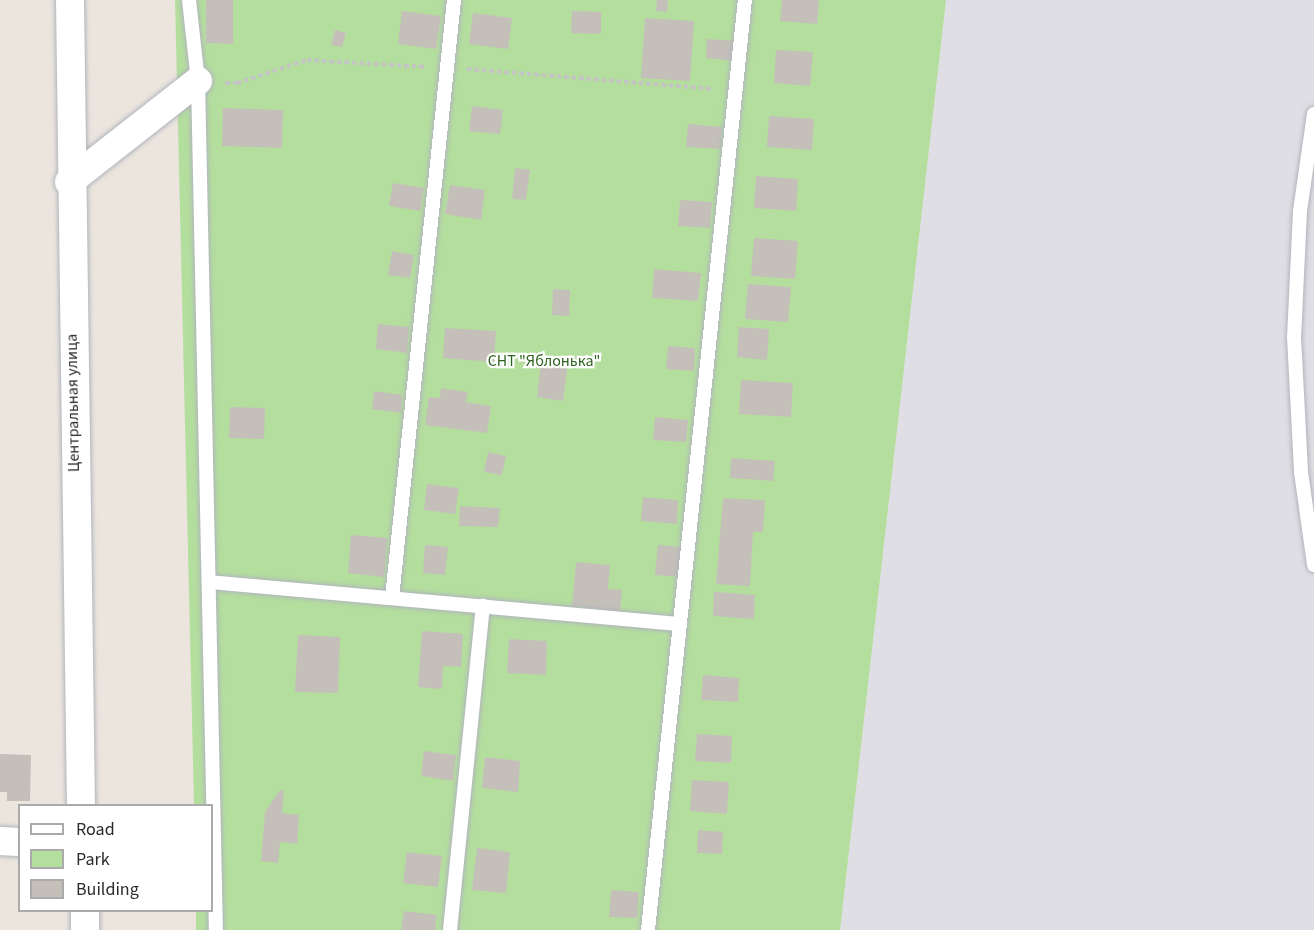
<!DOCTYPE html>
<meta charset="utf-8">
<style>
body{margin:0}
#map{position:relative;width:1314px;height:930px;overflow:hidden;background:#ebe5de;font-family:"Source Sans 3",sans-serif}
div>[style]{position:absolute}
.industrial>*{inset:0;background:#dfdee4}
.green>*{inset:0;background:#b4de9e}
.building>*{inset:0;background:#c4c0b9}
.path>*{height:4px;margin-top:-2px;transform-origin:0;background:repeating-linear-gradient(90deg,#c4c4c4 0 4.5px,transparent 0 7.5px)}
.roads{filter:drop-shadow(0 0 2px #b1b4bd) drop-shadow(0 0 2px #b1b4bd)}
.lane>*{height:14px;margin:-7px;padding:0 7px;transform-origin:7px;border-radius:7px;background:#fff}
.street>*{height:28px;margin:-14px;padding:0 14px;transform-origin:14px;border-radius:14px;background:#fff}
span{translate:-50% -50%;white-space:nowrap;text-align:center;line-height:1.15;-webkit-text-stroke:4.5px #fff;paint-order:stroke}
.park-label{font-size:16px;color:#2e631f}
.street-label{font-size:16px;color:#2b2b2b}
.legend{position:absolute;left:18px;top:804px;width:195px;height:108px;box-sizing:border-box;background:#fff;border:2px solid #aaa;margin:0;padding:8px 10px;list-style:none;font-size:18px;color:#2b2b2b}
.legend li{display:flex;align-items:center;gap:12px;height:30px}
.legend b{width:30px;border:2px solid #aaa}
</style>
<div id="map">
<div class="industrial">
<div style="clip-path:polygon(946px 0,1314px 0,1314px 930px,840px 930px)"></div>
</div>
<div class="green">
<div style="clip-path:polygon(175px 0,946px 0,840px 930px,196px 930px,196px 911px,212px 910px,212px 806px,194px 805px)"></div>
</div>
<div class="building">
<div style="clip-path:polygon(206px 0,233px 0,233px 44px,206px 43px)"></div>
<div style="clip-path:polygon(657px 0,668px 0,667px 12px,656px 11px)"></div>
<div style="clip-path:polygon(782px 0,819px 0,817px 24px,780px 21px)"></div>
<div style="clip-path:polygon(402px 11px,441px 16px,436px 49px,398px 44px)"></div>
<div style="clip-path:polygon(572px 11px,601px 12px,601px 34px,571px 33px)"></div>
<div style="clip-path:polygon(473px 13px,512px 18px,508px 49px,469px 44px)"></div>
<div style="clip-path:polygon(645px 18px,694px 21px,690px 81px,641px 78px)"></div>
<div style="clip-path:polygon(335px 30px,346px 33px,342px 47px,331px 45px)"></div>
<div style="clip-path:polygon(707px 39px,738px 41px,737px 61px,706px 58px)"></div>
<div style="clip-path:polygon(776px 50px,813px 52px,810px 86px,774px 83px)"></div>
<div style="clip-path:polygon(472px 106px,503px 110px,500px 134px,469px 131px)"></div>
<div style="clip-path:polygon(223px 108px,283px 110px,282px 148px,222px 146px)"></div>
<div style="clip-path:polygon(769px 116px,814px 119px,812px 150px,767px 147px)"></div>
<div style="clip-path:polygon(688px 124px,722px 127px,721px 149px,686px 147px)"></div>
<div style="clip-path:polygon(515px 168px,530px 170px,526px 200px,512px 199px)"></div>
<div style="clip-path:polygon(756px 176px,798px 179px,796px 211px,754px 208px)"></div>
<div style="clip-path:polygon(393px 183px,424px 188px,420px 211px,389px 206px)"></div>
<div style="clip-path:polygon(450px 185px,485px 190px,481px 220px,445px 214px)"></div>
<div style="clip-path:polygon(680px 200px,712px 202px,710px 228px,678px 226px)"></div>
<div style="clip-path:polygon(754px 238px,798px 241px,795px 279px,751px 276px)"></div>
<div style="clip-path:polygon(392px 251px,414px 255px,410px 278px,388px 275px)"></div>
<div style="clip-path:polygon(654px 269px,701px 273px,698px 301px,652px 298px)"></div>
<div style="clip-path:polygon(748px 284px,791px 287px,788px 322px,745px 319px)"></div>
<div style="clip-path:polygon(553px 289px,570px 290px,569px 316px,552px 315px)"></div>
<div style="clip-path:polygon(378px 324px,409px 327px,407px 353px,376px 349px)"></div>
<div style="clip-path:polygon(739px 327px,769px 329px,767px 360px,737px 357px)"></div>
<div style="clip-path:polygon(445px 328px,496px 331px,494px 362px,443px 358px)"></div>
<div style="clip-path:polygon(668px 346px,695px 348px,694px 371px,666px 369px)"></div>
<div style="clip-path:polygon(541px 360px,568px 363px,563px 401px,537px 397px)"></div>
<div style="clip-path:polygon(741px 380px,793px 383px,791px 417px,739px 414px)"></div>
<div style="clip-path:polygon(441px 388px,468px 392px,466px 402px,491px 406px,487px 433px,425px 425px,429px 397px,440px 398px)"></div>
<div style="clip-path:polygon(374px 391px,402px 395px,401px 413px,372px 409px)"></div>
<div style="clip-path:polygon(230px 407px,265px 408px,264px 439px,229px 438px)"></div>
<div style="clip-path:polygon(655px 417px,688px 420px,686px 442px,653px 440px)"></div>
<div style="clip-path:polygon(488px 452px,506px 456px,502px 475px,484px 472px)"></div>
<div style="clip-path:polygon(731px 458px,775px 461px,773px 481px,730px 478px)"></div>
<div style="clip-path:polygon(427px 484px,459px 488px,455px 514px,424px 510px)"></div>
<div style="clip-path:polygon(643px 497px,678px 500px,677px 524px,641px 521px)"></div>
<div style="clip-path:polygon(723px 498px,765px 500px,763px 532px,753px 532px,750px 586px,716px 584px)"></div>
<div style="clip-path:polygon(460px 506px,500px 508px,498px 527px,459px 526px)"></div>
<div style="clip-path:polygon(351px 535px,387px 538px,384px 577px,348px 573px)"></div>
<div style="clip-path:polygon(425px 545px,448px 547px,445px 575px,423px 573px)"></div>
<div style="clip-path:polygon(658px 545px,683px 547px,680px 577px,655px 575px)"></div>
<div style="clip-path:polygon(576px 562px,610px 565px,608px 589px,622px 590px,620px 611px,572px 606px)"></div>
<div style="clip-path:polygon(714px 592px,755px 595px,754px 619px,713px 616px)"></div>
<div style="clip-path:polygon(422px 631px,463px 634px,461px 667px,443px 666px,442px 689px,418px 687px)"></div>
<div style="clip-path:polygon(298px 635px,340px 637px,338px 693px,295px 692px)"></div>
<div style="clip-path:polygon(509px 639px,547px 641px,546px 675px,507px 673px)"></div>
<div style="clip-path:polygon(703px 675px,739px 678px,738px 702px,701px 700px)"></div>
<div style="clip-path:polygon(697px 734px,732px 736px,731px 763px,695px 761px)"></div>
<div style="clip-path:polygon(424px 751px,456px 755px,453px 781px,421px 776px)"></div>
<div style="clip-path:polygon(0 754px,31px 755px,30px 801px,7px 801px,7px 792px,0 792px)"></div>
<div style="clip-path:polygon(485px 757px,520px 761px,518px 792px,482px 788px)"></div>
<div style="clip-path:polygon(692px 780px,729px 782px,727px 814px,690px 811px)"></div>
<div style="clip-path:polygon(280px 790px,284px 791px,282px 813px,299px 815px,297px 844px,280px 842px,278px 863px,261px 861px,265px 812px)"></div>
<div style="clip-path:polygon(698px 830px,723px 832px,722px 854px,697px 853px)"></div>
<div style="clip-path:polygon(477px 848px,510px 852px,506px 893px,472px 890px)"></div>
<div style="clip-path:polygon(407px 852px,442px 856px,438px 887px,403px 883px)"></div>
<div style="clip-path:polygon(611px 890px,639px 892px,637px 918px,609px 917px)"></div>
<div style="clip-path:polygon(404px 911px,437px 915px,435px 930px,401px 930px)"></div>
</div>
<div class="path">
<div style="left:467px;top:69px;width:248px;rotate:4.6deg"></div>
<div style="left:225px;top:83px;width:12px"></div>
<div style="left:237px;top:83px;width:74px;rotate:-18.2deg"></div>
<div style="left:307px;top:60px;width:120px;rotate:3.3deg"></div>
</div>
<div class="roads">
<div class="lane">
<div style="left:189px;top:0;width:81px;rotate:83.7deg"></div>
<div style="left:198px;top:81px;width:849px;rotate:88.79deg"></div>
<div style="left:1314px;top:114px;width:98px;rotate:98.2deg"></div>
<div style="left:1300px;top:211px;width:126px;rotate:92.7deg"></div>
<div style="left:1294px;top:337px;width:135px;rotate:87deg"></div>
<div style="left:1301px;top:472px;width:94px;rotate:82deg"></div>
<div style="left:209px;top:582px;width:473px;rotate:5.1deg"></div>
<div style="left:392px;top:598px;width:601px;rotate:-84.08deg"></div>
<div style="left:450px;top:930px;width:326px;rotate:-84.2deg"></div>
<div style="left:648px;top:930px;width:935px;rotate:-84.05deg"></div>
</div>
<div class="street">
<div style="left:70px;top:0;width:806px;rotate:89.22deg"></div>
<div style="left:69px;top:182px;width:164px;rotate:-38.1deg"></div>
<div style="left:0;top:841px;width:20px;rotate:3deg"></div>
<div style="left:85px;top:910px;width:20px;rotate:90deg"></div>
</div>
</div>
<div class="park-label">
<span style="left:544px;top:361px">СНТ "Яблонька"</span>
</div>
<div class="street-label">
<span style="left:73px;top:403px;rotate:-91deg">Центральная улица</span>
</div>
<ul class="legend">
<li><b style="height:8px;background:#fff"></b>Road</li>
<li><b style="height:16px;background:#b4de9e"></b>Park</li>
<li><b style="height:16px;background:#c4c0b9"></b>Building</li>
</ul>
</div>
